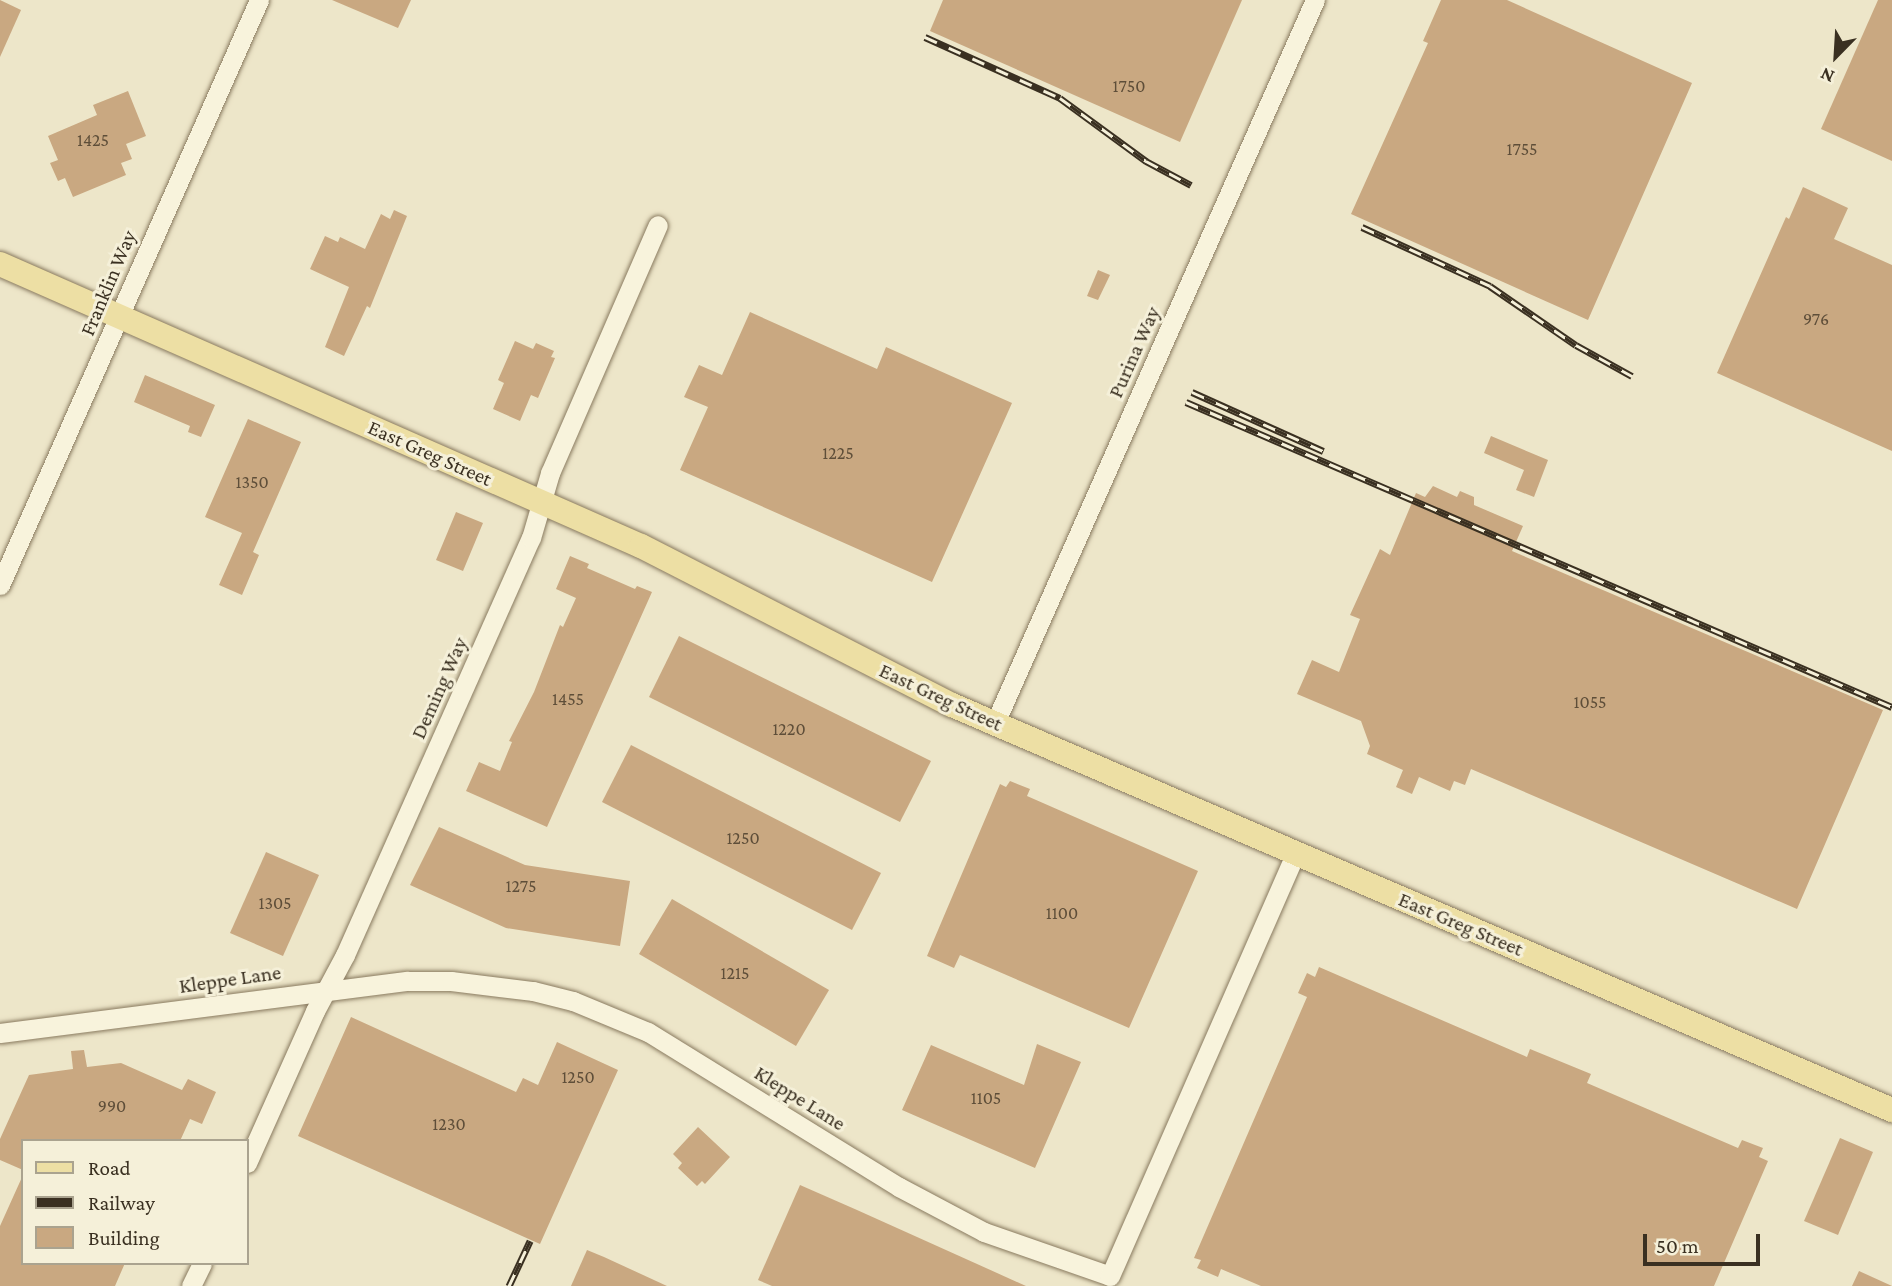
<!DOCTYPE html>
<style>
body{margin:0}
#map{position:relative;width:1892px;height:1286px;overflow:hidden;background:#ede6c9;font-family:"Crimson Pro",serif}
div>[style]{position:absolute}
.building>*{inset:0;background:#c9a881}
.roads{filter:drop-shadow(0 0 2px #897a5f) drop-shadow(0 0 2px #897a5f)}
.minor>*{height:19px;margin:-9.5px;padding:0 9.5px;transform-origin:9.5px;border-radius:9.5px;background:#f8f3dc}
.major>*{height:24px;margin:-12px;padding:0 12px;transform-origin:12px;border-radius:12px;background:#eddfa4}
.rail>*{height:7px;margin-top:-3.5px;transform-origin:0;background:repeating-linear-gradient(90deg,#f5f0d9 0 13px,#3a3021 0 26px);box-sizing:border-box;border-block:2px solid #3a3021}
span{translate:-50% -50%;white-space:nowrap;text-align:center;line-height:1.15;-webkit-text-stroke:6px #f5f0d9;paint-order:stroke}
.number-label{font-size:18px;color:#5e4e39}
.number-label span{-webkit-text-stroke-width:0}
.street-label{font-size:21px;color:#3a3021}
.legend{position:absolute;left:21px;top:1139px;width:228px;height:126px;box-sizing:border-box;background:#f5f0d9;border:2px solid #aaa38f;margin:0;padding:9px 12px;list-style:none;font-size:21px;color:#3a3021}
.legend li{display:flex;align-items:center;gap:14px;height:35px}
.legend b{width:35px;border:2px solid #aaa38f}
.north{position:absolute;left:1801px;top:21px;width:70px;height:70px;-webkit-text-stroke:5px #f5f0d9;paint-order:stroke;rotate:204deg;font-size:19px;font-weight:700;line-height:28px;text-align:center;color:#3a3021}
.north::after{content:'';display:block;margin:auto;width:24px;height:32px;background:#3a3021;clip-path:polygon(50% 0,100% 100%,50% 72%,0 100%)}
.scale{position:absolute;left:1643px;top:1234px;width:117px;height:32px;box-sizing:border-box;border:4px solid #3a3021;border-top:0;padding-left:9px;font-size:21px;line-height:24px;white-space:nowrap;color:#3a3021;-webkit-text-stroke:5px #f5f0d9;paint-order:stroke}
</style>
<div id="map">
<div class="building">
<div style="clip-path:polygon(0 0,21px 10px,0 57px)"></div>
<div style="clip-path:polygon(332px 0,411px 0,398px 28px)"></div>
<div style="clip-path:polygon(943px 0,1242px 0,1180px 142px,930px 31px)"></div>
<div style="clip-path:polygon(1441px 0,1507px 0,1692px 83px,1588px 320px,1351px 214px,1428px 43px,1423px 41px)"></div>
<div style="clip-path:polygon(1878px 0,1892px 0,1892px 161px,1821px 129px)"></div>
<div style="clip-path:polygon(128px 91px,146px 136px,126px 144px,132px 159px,121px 163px,126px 175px,73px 197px,65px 178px,58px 181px,50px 163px,58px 160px,48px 136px,97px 115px,93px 105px)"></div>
<div style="clip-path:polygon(1803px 187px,1848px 208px,1834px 239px,1892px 265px,1892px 451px,1717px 373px,1786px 217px,1789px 219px)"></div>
<div style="clip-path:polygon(394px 210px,407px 216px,370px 308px,367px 306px,344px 356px,325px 347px,349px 287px,310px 269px,325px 236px,338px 242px,340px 237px,365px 249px,381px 214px,390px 219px)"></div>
<div style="clip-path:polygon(1098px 270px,1110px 275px,1098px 300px,1087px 296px)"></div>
<div style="clip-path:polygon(750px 312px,877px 369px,886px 347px,1012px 403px,932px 582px,680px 470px,708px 407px,684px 397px,699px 365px,722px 375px)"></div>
<div style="clip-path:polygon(515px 341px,533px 349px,536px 343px,554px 351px,551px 357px,555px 358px,538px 398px,531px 395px,520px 421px,493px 409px,504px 383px,498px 380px)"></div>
<div style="clip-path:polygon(145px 375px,215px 405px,201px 437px,188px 432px,190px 426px,134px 402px)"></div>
<div style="clip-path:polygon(248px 419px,301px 442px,253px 552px,259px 555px,242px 595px,219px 585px,242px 533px,205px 517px)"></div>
<div style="clip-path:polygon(1491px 436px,1548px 460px,1534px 497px,1516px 490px,1524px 470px,1484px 453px)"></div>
<div style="clip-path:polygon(1433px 486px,1457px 497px,1460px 491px,1474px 497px,1474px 505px,1523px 526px,1512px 551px,1883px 710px,1797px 909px,1471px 769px,1465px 785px,1454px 781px,1450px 791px,1419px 777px,1412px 794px,1396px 787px,1403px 770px,1367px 754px,1370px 746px,1361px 721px,1297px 694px,1312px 660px,1339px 672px,1360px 619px,1350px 615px,1380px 549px,1390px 555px,1416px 493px,1425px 497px)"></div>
<div style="clip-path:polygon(456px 512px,483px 523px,463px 571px,436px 560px)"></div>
<div style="clip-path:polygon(570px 556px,589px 564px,587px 568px,635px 589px,637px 586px,652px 592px,547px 827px,466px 791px,479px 762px,500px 771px,512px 742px,509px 741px,534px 692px,560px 625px,563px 627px,576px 598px,556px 589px)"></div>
<div style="clip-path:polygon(679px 636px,931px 761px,900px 822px,649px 697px)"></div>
<div style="clip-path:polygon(631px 745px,881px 873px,852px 930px,602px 802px)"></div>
<div style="clip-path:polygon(1010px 781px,1030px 789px,1027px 796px,1198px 871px,1129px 1028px,960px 955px,954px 968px,927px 956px,1000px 784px,1006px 787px)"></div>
<div style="clip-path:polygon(439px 827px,525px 865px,630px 881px,620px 946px,506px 928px,410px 885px)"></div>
<div style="clip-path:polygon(266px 852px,319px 875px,283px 956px,230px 933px)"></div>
<div style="clip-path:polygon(672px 899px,829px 990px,796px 1046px,639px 954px)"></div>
<div style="clip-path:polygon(1319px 967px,1527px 1057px,1530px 1049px,1591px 1074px,1587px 1083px,1738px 1148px,1742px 1140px,1763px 1148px,1759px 1157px,1768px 1161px,1714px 1286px,1261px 1286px,1221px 1269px,1218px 1277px,1197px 1268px,1201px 1260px,1194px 1258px,1307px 997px,1298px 993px,1307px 973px,1315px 977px)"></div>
<div style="clip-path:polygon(351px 1017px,516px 1092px,523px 1078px,538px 1085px,557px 1042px,618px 1070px,540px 1244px,298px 1136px)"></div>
<div style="clip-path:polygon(1037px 1044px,1081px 1062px,1035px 1168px,902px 1110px,931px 1045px,1024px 1085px)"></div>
<div style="clip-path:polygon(84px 1050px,87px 1067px,121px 1063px,182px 1090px,188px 1079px,216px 1092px,202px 1124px,190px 1119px,180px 1141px,23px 1141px,23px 1170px,0 1160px,0 1139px,29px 1075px,73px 1069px,71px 1051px)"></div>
<div style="clip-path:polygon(698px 1127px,730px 1157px,705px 1184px,702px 1181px,697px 1186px,678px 1168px,682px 1163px,673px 1154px)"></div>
<div style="clip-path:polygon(1840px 1138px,1873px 1152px,1838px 1235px,1804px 1221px)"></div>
<div style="clip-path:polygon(23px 1175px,23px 1263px,125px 1263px,115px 1286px,0 1286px,0 1226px)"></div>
<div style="clip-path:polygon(800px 1185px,857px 1210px,1026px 1286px,772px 1286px,758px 1280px)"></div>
<div style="clip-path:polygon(587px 1250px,604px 1257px,667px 1286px,571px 1286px)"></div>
<div style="clip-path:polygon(1859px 1271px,1892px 1286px,1852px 1286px)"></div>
</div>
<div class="roads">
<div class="minor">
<div style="left:0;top:585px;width:640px;rotate:-66.12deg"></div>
<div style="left:995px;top:723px;width:791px;rotate:-66.13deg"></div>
<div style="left:0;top:1033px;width:411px;rotate:-7.3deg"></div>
<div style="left:408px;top:981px;width:43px"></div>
<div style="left:451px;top:981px;width:83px;rotate:7deg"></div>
<div style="left:533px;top:991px;width:41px;rotate:14deg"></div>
<div style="left:573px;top:1001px;width:81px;rotate:22.5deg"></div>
<div style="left:648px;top:1032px;width:295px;rotate:31.7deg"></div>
<div style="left:899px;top:1187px;width:96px;rotate:27.9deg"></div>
<div style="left:984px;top:1232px;width:133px;rotate:19.2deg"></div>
<div style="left:1110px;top:1276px;width:461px;rotate:-66.3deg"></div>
<div style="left:247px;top:1163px;width:167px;rotate:-65.9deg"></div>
<div style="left:315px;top:1011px;width:64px;rotate:-61.8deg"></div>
<div style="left:345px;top:955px;width:457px;rotate:-66deg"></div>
<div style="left:531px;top:538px;width:68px;rotate:-73.7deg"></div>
<div style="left:550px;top:473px;width:270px;rotate:-66.5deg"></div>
<div style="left:191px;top:1286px;width:25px;rotate:-64deg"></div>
</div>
<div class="major">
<div style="left:0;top:264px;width:700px;rotate:23.75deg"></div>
<div style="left:641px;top:546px;width:349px;rotate:27.1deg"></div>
<div style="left:952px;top:705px;width:1024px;rotate:23.31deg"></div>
</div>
</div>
<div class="rail">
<div style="left:925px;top:37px;width:148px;rotate:24.3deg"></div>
<div style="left:1060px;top:98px;width:107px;rotate:36.2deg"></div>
<div style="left:1146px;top:161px;width:51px;rotate:28.1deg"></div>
<div style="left:1362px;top:227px;width:141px;rotate:24.7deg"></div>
<div style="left:1490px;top:286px;width:104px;rotate:34.5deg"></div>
<div style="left:1576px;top:345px;width:64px;rotate:29deg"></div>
<div style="left:1192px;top:392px;width:144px;rotate:24.2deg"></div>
<div style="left:1186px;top:402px;width:769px;rotate:23.36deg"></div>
<div style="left:509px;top:1286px;width:50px;rotate:-65deg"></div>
</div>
<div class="number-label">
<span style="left:1129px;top:86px">1750</span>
<span style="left:93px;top:140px">1425</span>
<span style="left:1522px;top:149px">1755</span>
<span style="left:1816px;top:319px">976</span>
<span style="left:838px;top:453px">1225</span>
<span style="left:252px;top:482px">1350</span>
<span style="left:568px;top:699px">1455</span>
<span style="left:1590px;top:702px">1055</span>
<span style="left:789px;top:729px">1220</span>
<span style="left:743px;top:838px">1250</span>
<span style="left:521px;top:886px">1275</span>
<span style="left:275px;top:903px">1305</span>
<span style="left:1062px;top:913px">1100</span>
<span style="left:735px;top:973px">1215</span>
<span style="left:578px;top:1077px">1250</span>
<span style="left:986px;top:1098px">1105</span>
<span style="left:112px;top:1106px">990</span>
<span style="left:449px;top:1124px">1230</span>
</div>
<div class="street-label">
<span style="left:108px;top:283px;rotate:-67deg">Franklin Way</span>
<span style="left:1134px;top:352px;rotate:-66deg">Purina Way</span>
<span style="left:430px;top:453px;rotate:24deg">East Greg Street</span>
<span style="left:439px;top:688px;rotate:-66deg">Deming Way</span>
<span style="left:941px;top:697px;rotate:25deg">East Greg Street</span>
<span style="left:1461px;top:924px;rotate:23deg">East Greg Street</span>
<span style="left:230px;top:979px;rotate:-8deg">Kleppe Lane</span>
<span style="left:800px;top:1098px;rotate:32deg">Kleppe Lane</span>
</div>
<ul class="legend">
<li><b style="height:9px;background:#eddfa4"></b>Road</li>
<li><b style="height:9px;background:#3a3021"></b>Railway</li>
<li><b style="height:19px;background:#c9a881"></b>Building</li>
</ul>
<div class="north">N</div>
<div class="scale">50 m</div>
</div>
